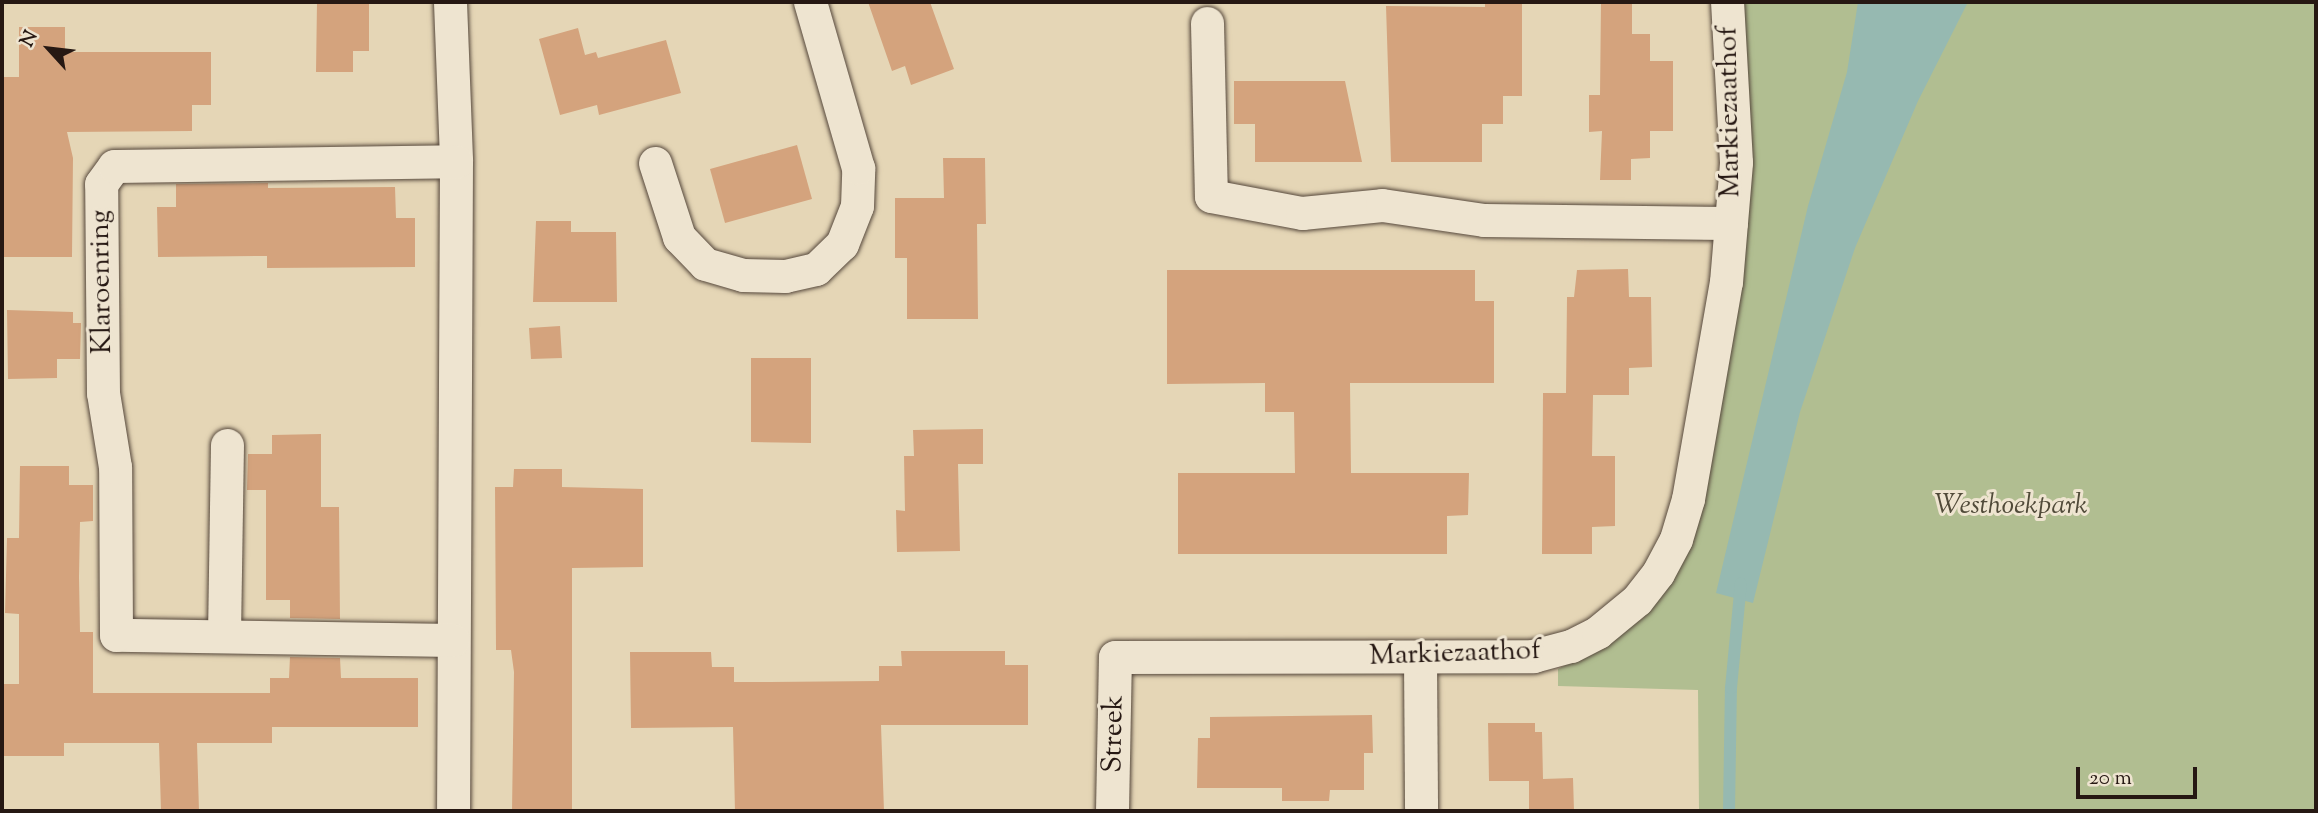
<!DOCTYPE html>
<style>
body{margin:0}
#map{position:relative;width:2318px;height:813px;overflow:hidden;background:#e5d6b6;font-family:"Sorts Mill Goudy",serif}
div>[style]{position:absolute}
.green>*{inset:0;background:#b1be91}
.water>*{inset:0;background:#96b9b1}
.stream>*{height:12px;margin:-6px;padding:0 6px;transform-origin:6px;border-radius:6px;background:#96b9b1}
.building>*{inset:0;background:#d4a37d}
.roads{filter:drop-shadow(0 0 2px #56483c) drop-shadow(0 0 2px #56483c)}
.street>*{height:33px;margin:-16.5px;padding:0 16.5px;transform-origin:16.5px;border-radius:16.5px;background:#eee4d0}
span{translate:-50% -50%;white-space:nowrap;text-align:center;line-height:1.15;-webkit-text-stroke:6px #eee4d0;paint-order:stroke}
.street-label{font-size:28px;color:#261813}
.park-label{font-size:28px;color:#504a39;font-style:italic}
.frame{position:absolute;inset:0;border:4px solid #261813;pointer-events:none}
.north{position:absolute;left:14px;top:14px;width:70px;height:70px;-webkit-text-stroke:5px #eee4d0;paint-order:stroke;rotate:297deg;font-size:19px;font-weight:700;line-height:28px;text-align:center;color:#261813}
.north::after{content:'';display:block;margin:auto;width:24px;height:32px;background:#261813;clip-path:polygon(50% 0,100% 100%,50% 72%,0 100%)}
.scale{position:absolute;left:2076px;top:767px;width:121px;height:32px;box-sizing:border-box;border:4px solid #261813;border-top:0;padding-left:9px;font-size:21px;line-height:24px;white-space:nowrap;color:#261813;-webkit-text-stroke:5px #eee4d0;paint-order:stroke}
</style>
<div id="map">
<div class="green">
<div style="clip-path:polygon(1739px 2px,2316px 2px,2316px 811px,1699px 811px,1698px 690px,1558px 686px,1558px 669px,1605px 645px,1643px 618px,1683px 559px)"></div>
</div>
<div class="water">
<div style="clip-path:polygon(1858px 2px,1968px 2px,1918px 101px,1855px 248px,1800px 412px,1753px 603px,1716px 593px,1808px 206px,1847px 72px)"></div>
</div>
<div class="stream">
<div style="left:1729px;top:811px;width:123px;rotate:-89.1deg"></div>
<div style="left:1731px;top:688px;width:105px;rotate:-84.6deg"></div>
</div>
<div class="building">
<div style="clip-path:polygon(317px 2px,369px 2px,369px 51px,353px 51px,353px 72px,316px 72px)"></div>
<div style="clip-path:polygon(868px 2px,930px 2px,954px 69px,911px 85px,905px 66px,892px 71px)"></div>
<div style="clip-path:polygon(1485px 2px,1522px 2px,1522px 96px,1503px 96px,1503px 124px,1482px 124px,1482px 162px,1391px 162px,1386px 6px,1485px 7px)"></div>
<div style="clip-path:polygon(1601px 2px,1632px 2px,1632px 34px,1650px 34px,1650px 61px,1673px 61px,1673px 131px,1650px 131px,1650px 158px,1631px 159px,1631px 180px,1600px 180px,1602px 131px,1589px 132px,1589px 95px,1600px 95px)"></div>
<div style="clip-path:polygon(19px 27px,65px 27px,65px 52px,211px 52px,211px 105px,192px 105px,192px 131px,67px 132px,73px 158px,72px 257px,2px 257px,2px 77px,19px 77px)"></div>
<div style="clip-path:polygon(578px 28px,585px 55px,596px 52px,598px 58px,666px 40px,681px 93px,599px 115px,597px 105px,560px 115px,539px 39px)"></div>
<div style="clip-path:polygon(1234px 81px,1345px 81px,1362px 162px,1255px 162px,1255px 124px,1234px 124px)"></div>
<div style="clip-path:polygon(797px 145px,812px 199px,725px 223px,710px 169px)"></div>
<div style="clip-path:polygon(943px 158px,985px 158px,986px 224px,977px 224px,978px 319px,907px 319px,907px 258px,895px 258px,895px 198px,944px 198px)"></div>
<div style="clip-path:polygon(268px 183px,268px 188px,395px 187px,396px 218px,415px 218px,415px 267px,267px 268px,267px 256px,158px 257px,157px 207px,176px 207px,176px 184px)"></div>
<div style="clip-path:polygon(536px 221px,571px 221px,571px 232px,616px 232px,617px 302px,533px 302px)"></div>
<div style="clip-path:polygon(1628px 269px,1629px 297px,1651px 297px,1652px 367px,1629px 368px,1629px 395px,1593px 395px,1592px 456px,1615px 456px,1615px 526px,1592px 527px,1592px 554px,1542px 554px,1543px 393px,1566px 393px,1567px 297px,1574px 297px,1577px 270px)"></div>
<div style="clip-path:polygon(1167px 270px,1475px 270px,1475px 301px,1494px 301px,1494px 383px,1350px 383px,1351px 473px,1469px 473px,1468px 515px,1447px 516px,1447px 554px,1178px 554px,1178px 473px,1295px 473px,1294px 412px,1265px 412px,1265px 383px,1167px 384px)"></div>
<div style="clip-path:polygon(7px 310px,73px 312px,73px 323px,81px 323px,80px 359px,57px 359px,57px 378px,8px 379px)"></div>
<div style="clip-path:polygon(560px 326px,562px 358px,531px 359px,529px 328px)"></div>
<div style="clip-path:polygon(751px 358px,811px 358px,811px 443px,751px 442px)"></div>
<div style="clip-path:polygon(983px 429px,983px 464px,958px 464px,960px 551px,897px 552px,896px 510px,905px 511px,904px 456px,914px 456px,913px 430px)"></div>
<div style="clip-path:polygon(321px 434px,321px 507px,339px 507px,340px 619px,290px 618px,290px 600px,266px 600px,266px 490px,247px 490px,248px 454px,272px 454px,272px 435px)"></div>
<div style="clip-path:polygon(20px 466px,69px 466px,69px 485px,93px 485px,93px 521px,80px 522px,79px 577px,80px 632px,93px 632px,93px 693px,270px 693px,270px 678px,289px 678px,290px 657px,340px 658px,341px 678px,418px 678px,418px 727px,272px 727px,272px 743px,197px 743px,199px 811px,161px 811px,159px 743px,64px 743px,64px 756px,2px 756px,2px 684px,19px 684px,19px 614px,5px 613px,7px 538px,19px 538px)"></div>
<div style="clip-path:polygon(514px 469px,562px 469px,562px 487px,643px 489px,643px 567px,572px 568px,572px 811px,512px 811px,514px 672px,511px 650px,496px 650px,495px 487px,513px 487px)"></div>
<div style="clip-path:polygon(901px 651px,1005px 651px,1005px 665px,1028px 665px,1028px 725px,881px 725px,884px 811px,735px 811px,733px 727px,631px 728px,630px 652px,711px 652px,712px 667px,734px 667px,734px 682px,770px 682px,879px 681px,879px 666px,902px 666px)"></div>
<div style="clip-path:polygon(1372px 715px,1373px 753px,1364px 753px,1364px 790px,1330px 790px,1329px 801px,1282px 801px,1282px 788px,1197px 788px,1198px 738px,1210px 738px,1210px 717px)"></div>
<div style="clip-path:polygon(1488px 723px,1535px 723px,1535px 732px,1542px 732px,1543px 779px,1573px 778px,1574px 811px,1529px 811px,1529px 781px,1489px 781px)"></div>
</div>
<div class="roads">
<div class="street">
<div style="left:450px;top:2px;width:159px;rotate:87.8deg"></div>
<div style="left:456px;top:161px;width:650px;rotate:90.26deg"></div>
<div style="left:1207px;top:23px;width:173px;rotate:88.7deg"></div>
<div style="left:1211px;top:196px;width:93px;rotate:10.6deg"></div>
<div style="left:1302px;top:213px;width:80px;rotate:-5.7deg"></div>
<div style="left:1382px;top:205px;width:103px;rotate:8.4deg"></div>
<div style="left:1484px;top:220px;width:247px;rotate:0.7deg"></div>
<div style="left:655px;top:163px;width:78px;rotate:72deg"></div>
<div style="left:679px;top:237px;width:37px;rotate:46deg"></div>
<div style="left:705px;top:264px;width:40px;rotate:16deg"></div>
<div style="left:743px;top:275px;width:42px;rotate:1.4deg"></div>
<div style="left:785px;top:276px;width:32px;rotate:-13deg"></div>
<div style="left:816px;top:269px;width:36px;rotate:-44deg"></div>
<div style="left:842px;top:244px;width:41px;rotate:-68.5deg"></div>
<div style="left:857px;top:206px;width:38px;rotate:-88deg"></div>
<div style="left:858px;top:168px;width:173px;rotate:-106.1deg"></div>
<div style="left:224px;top:635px;width:190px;rotate:-89.1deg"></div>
<div style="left:453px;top:640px;width:337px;rotate:-179.1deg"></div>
<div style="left:116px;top:635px;width:168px;rotate:-90.3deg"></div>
<div style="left:115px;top:467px;width:75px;rotate:-99.2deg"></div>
<div style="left:103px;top:393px;width:209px;rotate:-90.5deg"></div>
<div style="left:101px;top:184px;width:22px;rotate:-54deg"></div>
<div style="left:114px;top:166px;width:342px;rotate:-0.8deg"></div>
<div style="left:1420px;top:658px;width:153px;rotate:89.6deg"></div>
<div style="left:1112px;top:811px;width:154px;rotate:-88.9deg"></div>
<div style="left:1115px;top:657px;width:418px;rotate:-0.1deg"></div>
<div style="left:1533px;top:656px;width:39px;rotate:-15deg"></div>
<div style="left:1571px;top:646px;width:30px;rotate:-27deg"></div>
<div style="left:1598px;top:632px;width:50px;rotate:-39.4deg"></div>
<div style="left:1637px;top:600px;width:34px;rotate:-52deg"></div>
<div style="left:1658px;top:573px;width:38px;rotate:-62deg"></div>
<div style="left:1676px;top:539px;width:42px;rotate:-73.3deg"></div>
<div style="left:1688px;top:499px;width:220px;rotate:-80.1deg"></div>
<div style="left:1726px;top:282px;width:120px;rotate:-85.2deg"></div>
<div style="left:1736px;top:162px;width:160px;rotate:-93.2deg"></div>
</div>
</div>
<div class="street-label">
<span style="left:1730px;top:112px;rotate:-91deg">Markiezaathof</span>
<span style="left:102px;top:282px;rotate:-91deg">Klaroenring</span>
<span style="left:1455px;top:654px;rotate:-2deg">Markiezaathof</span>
<span style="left:1114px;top:734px;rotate:-89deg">Streek</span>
</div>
<div class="park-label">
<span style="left:2011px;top:506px">Westhoekpark</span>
</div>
<div class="frame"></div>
<div class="north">N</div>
<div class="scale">20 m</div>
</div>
